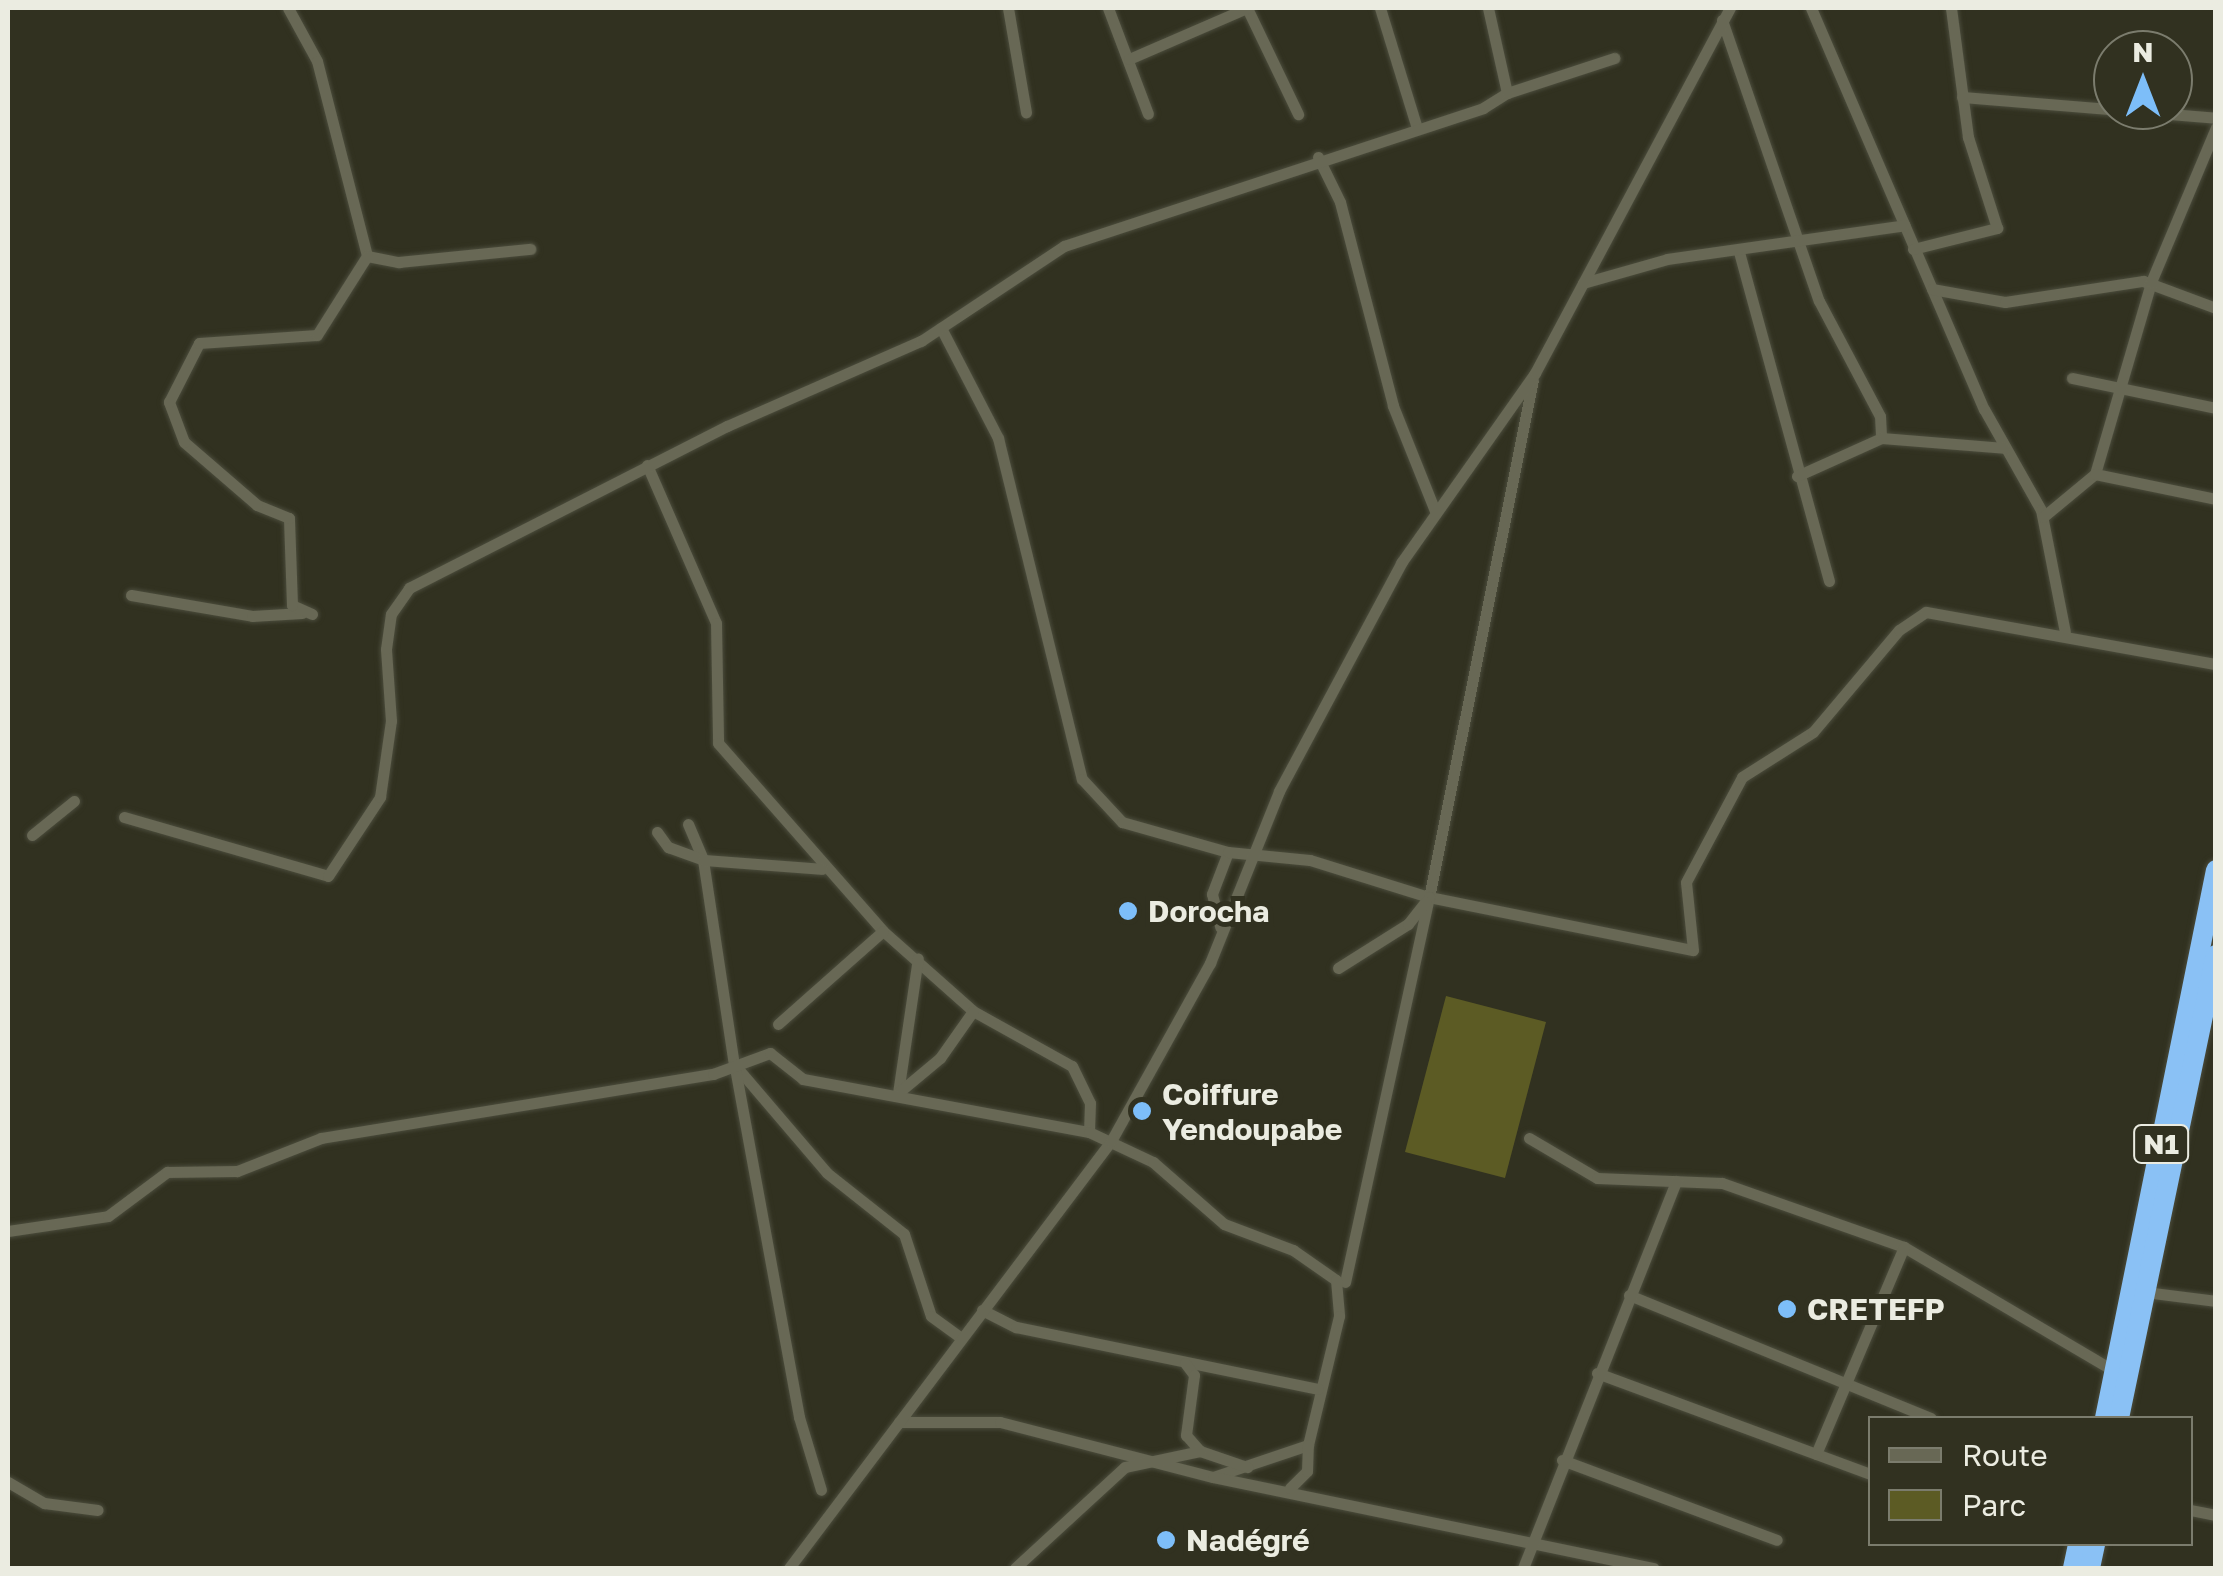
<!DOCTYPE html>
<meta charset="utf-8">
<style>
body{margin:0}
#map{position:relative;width:2223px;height:1576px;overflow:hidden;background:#313120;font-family:"Golos Text",sans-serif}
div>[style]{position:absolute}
.green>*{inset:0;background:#5c5b24}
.roads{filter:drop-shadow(0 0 2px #4b4c3c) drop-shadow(0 0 2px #4b4c3c)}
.street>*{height:11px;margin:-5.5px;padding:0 5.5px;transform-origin:5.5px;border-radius:5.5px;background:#686855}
.highway>*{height:20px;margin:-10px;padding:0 10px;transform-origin:10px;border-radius:10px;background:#8ac1f5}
.dots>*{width:28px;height:28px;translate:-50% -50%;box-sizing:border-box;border:5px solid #313120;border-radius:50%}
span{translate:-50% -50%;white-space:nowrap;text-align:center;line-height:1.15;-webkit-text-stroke:10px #313120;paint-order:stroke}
.shield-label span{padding:2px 8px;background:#313120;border:2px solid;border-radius:8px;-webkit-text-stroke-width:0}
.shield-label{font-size:28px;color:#ebece1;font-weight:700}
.poi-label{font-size:30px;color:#ebece1;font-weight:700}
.left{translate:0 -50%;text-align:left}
.frame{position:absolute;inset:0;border:10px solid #ebece1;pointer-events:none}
.legend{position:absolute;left:1868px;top:1416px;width:325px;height:130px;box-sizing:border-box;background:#313120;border:2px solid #7b7c6d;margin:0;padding:12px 18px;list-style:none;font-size:30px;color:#ebece1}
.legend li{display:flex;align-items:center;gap:20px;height:50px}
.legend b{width:50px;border:2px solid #7b7c6d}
.north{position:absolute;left:2093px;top:30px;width:100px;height:100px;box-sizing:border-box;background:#313120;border:2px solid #7b7c6d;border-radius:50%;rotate:0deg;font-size:28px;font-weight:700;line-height:40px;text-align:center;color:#ebece1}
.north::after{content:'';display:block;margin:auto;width:35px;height:45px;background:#7dbef9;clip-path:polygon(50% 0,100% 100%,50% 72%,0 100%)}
</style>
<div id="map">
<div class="green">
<div style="clip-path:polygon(1446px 996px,1546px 1022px,1505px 1178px,1405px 1152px)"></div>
</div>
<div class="roads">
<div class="street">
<div style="left:288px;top:8px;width:60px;rotate:61.3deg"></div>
<div style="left:317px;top:61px;width:201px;rotate:75.6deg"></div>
<div style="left:367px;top:256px;width:33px;rotate:11deg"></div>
<div style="left:399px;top:262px;width:132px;rotate:-5.7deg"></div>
<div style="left:1008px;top:8px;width:106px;rotate:80.2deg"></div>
<div style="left:1108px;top:8px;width:113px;rotate:69.3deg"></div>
<div style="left:1247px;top:8px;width:118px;rotate:64.3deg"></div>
<div style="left:1380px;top:8px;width:126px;rotate:72.9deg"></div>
<div style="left:1811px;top:8px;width:437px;rotate:66.7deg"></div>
<div style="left:1984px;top:409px;width:116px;rotate:60.6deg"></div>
<div style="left:2041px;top:510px;width:124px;rotate:78.9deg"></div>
<div style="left:1722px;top:20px;width:297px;rotate:71deg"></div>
<div style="left:1819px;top:301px;width:130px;rotate:62.1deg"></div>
<div style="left:1880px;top:416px;width:22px;rotate:87deg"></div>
<div style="left:1129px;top:59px;width:129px;rotate:-23.4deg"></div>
<div style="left:1507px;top:93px;width:113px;rotate:-18.1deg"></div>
<div style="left:1962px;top:97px;width:255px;rotate:4.7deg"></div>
<div style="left:1318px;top:157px;width:50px;rotate:63.9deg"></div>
<div style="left:1340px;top:202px;width:211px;rotate:75.4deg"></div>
<div style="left:1393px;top:406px;width:113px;rotate:68.2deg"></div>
<div style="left:1913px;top:249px;width:87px;rotate:-14deg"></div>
<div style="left:1997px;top:228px;width:96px;rotate:-107.7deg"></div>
<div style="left:1968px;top:137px;width:130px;rotate:-97.5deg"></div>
<div style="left:1739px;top:252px;width:341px;rotate:74.7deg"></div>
<div style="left:1583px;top:283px;width:87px;rotate:-15.9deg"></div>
<div style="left:1667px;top:259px;width:240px;rotate:-8.1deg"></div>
<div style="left:1932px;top:289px;width:74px;rotate:10.1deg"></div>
<div style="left:2005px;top:302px;width:140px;rotate:-8.7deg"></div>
<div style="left:2143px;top:281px;width:78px;rotate:20.3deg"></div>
<div style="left:941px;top:328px;width:124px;rotate:62.6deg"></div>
<div style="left:998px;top:438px;width:351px;rotate:76.2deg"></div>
<div style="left:1082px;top:779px;width:59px;rotate:47.1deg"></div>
<div style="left:1122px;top:822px;width:110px;rotate:15.8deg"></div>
<div style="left:1228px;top:852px;width:45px;rotate:110.9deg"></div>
<div style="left:1212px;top:894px;width:34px;rotate:76deg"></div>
<div style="left:2072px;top:378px;width:147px;rotate:11.8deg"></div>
<div style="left:1533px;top:380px;width:527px;rotate:101.37deg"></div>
<div style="left:1429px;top:897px;width:269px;rotate:11.4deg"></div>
<div style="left:1693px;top:950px;width:68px;rotate:-95.9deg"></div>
<div style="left:1686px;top:882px;width:119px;rotate:-61.9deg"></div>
<div style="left:1742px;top:777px;width:84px;rotate:-32.4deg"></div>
<div style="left:1813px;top:732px;width:133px;rotate:-49.9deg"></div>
<div style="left:1899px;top:630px;width:32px;rotate:-34deg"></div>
<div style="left:1926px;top:612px;width:295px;rotate:10.2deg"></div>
<div style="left:647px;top:465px;width:172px;rotate:66.4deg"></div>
<div style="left:716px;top:623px;width:120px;rotate:89deg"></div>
<div style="left:718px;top:743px;width:250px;rotate:48.7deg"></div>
<div style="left:883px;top:931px;width:120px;rotate:41.6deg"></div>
<div style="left:973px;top:1011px;width:113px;rotate:29.1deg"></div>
<div style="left:1072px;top:1066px;width:41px;rotate:64.1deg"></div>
<div style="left:1090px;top:1103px;width:29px;rotate:92deg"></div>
<div style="left:2095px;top:474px;width:200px;rotate:-73.7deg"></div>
<div style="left:2151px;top:282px;width:168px;rotate:-67.2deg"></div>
<div style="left:1797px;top:476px;width:92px;rotate:-24.3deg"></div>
<div style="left:1881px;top:438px;width:124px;rotate:4.6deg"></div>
<div style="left:2043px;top:517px;width:67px;rotate:-39.6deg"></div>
<div style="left:2095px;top:474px;width:124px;rotate:11.7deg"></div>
<div style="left:131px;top:595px;width:123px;rotate:9.8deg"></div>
<div style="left:252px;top:616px;width:50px;rotate:-3.4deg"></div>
<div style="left:312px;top:614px;width:22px;rotate:-156deg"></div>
<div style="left:292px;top:605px;width:87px;rotate:-92deg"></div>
<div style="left:289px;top:518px;width:35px;rotate:-158deg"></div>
<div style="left:257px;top:505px;width:96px;rotate:-139.2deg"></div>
<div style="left:184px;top:442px;width:43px;rotate:-110.6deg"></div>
<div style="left:169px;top:402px;width:66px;rotate:-63deg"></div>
<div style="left:199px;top:343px;width:118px;rotate:-3.9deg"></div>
<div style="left:317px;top:335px;width:93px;rotate:-57.7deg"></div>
<div style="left:124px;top:817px;width:212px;rotate:16.1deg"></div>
<div style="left:328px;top:876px;width:95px;rotate:-56.6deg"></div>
<div style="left:380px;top:797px;width:77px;rotate:-81.8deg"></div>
<div style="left:391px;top:721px;width:72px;rotate:-94deg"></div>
<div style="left:386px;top:649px;width:35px;rotate:-82deg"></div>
<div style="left:391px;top:614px;width:32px;rotate:-55deg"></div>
<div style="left:409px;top:588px;width:357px;rotate:-27deg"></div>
<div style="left:727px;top:426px;width:212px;rotate:-23.7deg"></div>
<div style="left:921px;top:341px;width:172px;rotate:-33.6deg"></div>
<div style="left:1064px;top:246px;width:441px;rotate:-18.2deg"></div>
<div style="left:1483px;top:108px;width:28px;rotate:-32deg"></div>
<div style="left:1507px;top:93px;width:87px;rotate:-102.6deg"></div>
<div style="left:688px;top:824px;width:39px;rotate:67deg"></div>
<div style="left:703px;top:860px;width:206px;rotate:81.4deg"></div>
<div style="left:734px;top:1064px;width:143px;rotate:49.5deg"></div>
<div style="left:827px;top:1173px;width:98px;rotate:38.4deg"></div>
<div style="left:904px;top:1234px;width:86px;rotate:71.8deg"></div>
<div style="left:931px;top:1316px;width:37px;rotate:36deg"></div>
<div style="left:657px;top:832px;width:19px;rotate:54deg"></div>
<div style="left:668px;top:847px;width:37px;rotate:20deg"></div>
<div style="left:703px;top:860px;width:119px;rotate:4.3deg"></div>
<div style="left:32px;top:835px;width:54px;rotate:-39deg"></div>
<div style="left:1228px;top:852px;width:82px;rotate:5.6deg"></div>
<div style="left:1310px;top:860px;width:125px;rotate:17.3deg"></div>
<div style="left:1429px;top:897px;width:394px;rotate:102.3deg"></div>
<div style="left:1338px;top:968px;width:83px;rotate:-32.2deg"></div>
<div style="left:1408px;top:924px;width:28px;rotate:-52deg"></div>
<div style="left:778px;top:1024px;width:140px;rotate:-41.5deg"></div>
<div style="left:735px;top:1068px;width:355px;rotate:79.6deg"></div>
<div style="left:799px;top:1417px;width:76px;rotate:73.2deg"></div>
<div style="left:898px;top:1093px;width:136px;rotate:-81.6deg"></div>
<div style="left:898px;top:1093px;width:55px;rotate:-39.8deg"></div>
<div style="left:940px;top:1058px;width:57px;rotate:-54.9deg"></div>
<div style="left:1529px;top:1138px;width:79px;rotate:30.5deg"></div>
<div style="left:1597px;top:1178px;width:125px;rotate:2.3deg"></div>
<div style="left:1722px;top:1183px;width:193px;rotate:19.4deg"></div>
<div style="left:1904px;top:1247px;width:246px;rotate:30.5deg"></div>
<div style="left:8px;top:1231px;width:101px;rotate:-8.5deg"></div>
<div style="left:108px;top:1216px;width:74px;rotate:-36.7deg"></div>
<div style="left:167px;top:1172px;width:70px;rotate:-0.8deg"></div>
<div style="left:237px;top:1171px;width:90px;rotate:-21.4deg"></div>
<div style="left:321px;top:1138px;width:397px;rotate:-9.3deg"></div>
<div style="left:713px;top:1074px;width:61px;rotate:-20.2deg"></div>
<div style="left:770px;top:1053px;width:42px;rotate:38.2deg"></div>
<div style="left:803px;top:1079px;width:291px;rotate:10.5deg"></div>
<div style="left:1089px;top:1132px;width:71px;rotate:25.1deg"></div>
<div style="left:1153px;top:1162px;width:94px;rotate:41.1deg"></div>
<div style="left:1224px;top:1224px;width:74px;rotate:20.6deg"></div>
<div style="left:1293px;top:1250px;width:52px;rotate:34.9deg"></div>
<div style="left:1336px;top:1280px;width:36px;rotate:85deg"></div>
<div style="left:1339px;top:1316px;width:133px;rotate:103.5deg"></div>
<div style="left:1308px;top:1445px;width:100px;rotate:161.4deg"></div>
<div style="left:2145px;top:1292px;width:72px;rotate:7.2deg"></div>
<div style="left:1629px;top:1295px;width:326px;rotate:22.2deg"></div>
<div style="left:982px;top:1310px;width:38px;rotate:27deg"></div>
<div style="left:1016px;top:1327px;width:308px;rotate:11.6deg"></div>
<div style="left:1185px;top:1363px;width:15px;rotate:53deg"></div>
<div style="left:1194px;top:1375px;width:61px;rotate:97.6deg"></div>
<div style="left:1186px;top:1435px;width:21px;rotate:49deg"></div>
<div style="left:1200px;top:1451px;width:50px;rotate:18.8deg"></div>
<div style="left:1597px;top:1373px;width:291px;rotate:20.3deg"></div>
<div style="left:899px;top:1422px;width:101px"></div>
<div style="left:1000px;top:1422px;width:220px;rotate:14.5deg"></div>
<div style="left:1213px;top:1477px;width:450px;rotate:11.7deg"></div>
<div style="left:1816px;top:1454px;width:225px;rotate:-67deg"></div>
<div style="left:1562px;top:1460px;width:229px;rotate:20.4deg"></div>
<div style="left:8px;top:1482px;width:42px;rotate:30.3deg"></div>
<div style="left:44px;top:1503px;width:54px;rotate:7.4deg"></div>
<div style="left:1290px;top:1488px;width:24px;rotate:-45deg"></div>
<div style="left:1307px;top:1471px;width:26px;rotate:-88deg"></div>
<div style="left:2190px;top:1510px;width:26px;rotate:11deg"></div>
<div style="left:789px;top:1568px;width:535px;rotate:-52.98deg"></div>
<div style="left:1111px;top:1141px;width:204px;rotate:-60.9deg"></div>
<div style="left:1210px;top:963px;width:185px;rotate:-68.1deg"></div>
<div style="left:1279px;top:791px;width:259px;rotate:-61.8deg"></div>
<div style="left:1401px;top:563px;width:232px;rotate:-54.8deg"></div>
<div style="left:1535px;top:373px;width:414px;rotate:-61.9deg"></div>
<div style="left:1015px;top:1568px;width:149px;rotate:-42.6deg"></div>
<div style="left:1125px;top:1467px;width:77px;rotate:-12deg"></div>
<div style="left:1523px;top:1568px;width:416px;rotate:-68.4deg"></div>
</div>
<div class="highway">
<div style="left:2105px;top:1418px;width:559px;rotate:-78.55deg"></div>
<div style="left:2119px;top:1418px;width:473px;rotate:-78.2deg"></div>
<div style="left:2073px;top:1568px;width:25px;rotate:-78deg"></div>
<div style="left:2090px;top:1568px;width:25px;rotate:-78deg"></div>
</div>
</div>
<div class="dots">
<div style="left:1128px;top:911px;background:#7dbef9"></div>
<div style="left:1142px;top:1111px;background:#7dbef9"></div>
<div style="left:1787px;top:1309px;background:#7dbef9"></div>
<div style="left:1166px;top:1540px;background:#7dbef9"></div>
</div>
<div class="shield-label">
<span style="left:2161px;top:1144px">N1</span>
</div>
<div class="poi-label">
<span class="left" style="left:1148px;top:911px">Dorocha</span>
<span class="left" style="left:1162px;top:1111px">Coiffure<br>Yendoupabe</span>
<span class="left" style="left:1807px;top:1309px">CRETEFP</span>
<span class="left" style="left:1186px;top:1540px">Nadégré</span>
</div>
<div class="frame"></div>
<ul class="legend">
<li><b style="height:12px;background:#686855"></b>Route</li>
<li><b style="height:28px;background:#5c5b24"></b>Parc</li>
</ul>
<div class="north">N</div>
</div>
